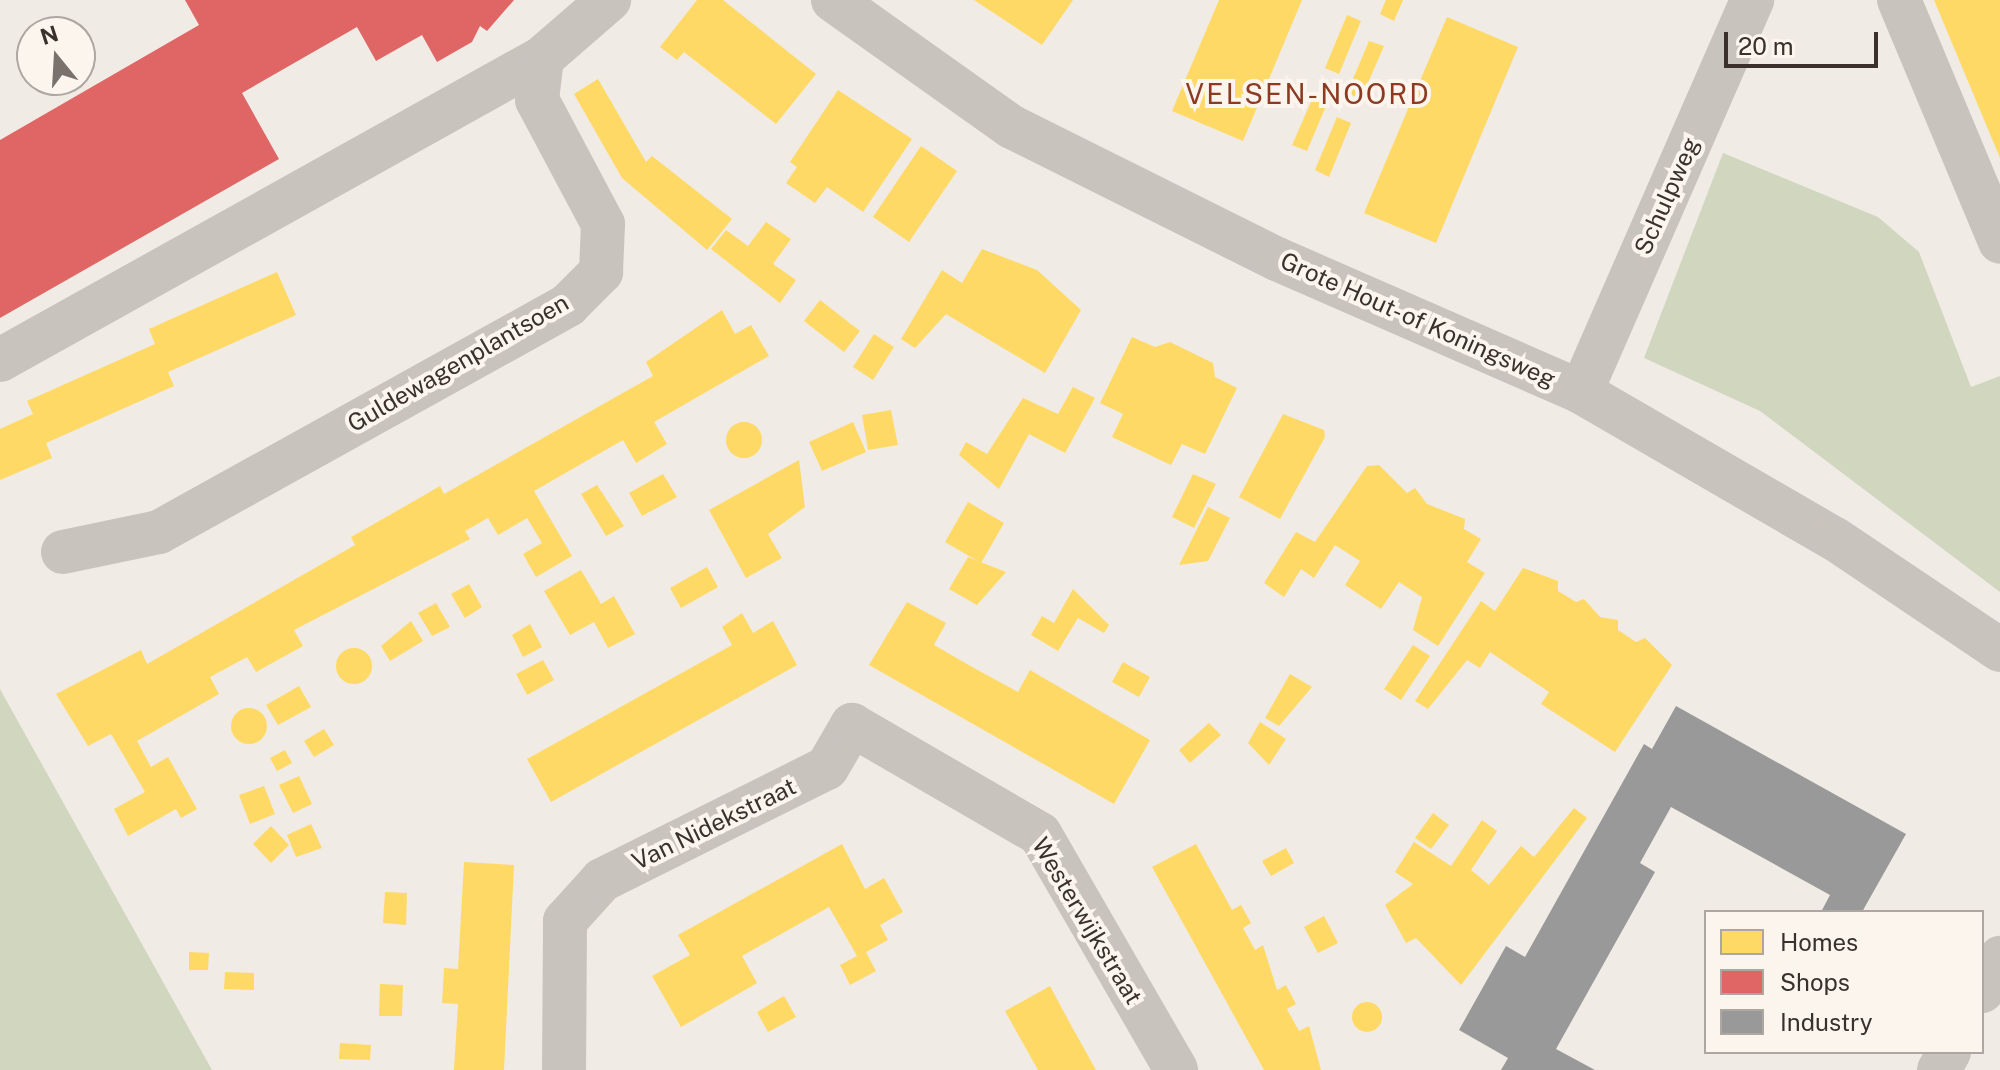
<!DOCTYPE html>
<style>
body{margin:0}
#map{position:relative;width:2000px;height:1070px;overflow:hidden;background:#f0ebe5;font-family:"Public Sans",sans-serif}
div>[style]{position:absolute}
.green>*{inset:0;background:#d1d6bf}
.homes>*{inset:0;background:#ffd966}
.round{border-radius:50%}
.shops>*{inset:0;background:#e06666}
.industry>*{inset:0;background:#999}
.minor>*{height:44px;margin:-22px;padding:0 22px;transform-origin:22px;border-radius:22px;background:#c9c3be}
span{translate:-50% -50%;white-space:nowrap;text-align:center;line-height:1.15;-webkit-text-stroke:8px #fbf5ee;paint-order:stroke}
.street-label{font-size:24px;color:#3b302b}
.quarter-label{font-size:28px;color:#8c3b22;letter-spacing:2px}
.legend{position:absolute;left:1704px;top:910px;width:280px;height:144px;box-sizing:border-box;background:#fbf5ee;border:2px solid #aea6a0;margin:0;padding:10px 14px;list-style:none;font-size:24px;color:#3b302b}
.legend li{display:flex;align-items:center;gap:16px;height:40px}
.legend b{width:40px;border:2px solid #aea6a0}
.north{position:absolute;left:16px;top:16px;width:80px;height:80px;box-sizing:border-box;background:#fbf5ee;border:2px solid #aea6a0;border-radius:50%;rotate:342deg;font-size:22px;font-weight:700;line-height:32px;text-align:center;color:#3b302b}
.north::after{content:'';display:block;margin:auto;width:28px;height:36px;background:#7a716c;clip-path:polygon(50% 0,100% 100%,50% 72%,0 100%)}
.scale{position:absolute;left:1724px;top:32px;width:154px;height:36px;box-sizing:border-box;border:4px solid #3b302b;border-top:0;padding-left:10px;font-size:24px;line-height:28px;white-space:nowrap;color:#3b302b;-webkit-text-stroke:6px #fbf5ee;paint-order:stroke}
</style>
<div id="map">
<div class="green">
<div style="clip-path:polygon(1723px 153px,1878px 217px,1919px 252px,1971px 387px,2000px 376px,2000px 592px,1760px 411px,1644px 358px)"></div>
<div style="clip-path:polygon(0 689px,212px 1070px,0 1070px)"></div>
</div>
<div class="homes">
<div style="clip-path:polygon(697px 0,723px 0,816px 74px,776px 124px,684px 52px,677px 60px,660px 47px)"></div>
<div style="clip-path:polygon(974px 0,1073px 0,1042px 45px)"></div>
<div style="clip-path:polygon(1219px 0,1302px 0,1243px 141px,1172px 111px)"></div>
<div style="clip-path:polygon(1386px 0,1403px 0,1394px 21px,1380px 14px)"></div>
<div style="clip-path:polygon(1934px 0,2000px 0,2000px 158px)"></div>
<div style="clip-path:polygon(1347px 15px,1361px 21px,1339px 74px,1325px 68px)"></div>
<div style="clip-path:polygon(1447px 17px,1518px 47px,1436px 243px,1364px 213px)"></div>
<div style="clip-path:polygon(1369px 41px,1384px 46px,1361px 99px,1347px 93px)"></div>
<div style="clip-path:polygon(598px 79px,646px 162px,652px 156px,732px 219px,707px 250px,622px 178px,574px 94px)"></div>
<div style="clip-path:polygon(838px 90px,912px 139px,863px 212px,827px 187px,815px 203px,786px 183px,797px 167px,790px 162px)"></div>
<div style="clip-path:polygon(1315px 93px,1329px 99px,1307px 151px,1292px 145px)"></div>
<div style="clip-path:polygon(1337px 117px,1351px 123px,1329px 177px,1315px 170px)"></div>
<div style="clip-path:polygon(921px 146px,957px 171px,909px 242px,873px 217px)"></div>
<div style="clip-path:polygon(766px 222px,791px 239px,773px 264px,796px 280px,780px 303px,711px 249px,726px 230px,748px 246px)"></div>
<div style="clip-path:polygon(982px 249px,1037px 270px,1081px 310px,1045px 373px,946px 314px,915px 348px,901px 339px,942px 270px,962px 283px)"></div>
<div style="clip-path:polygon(277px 272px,296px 315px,168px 372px,174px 386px,46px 443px,52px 458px,0 480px,0 429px,33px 414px,27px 401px,155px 344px,149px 329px)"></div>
<div style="clip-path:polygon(820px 300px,860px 331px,844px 352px,804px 321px)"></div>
<div style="clip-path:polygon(722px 310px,735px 334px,751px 325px,769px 356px,654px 422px,667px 444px,636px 463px,623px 440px,534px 491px,572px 556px,536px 577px,523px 554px,542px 543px,527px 518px,498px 535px,488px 518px,465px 531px,470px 539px,294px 630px,303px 646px,256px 672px,247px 657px,210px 677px,219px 694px,137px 741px,151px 767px,168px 757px,197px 809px,181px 818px,176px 809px,128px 836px,114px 809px,145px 792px,111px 734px,88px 746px,56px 694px,141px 650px,147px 664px,355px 545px,351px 537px,395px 512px,440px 486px,444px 494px,653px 376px,646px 362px)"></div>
<div style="clip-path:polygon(874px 334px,894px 347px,873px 380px,853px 367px)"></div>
<div style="clip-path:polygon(1132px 337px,1155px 347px,1170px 342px,1213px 363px,1215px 377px,1237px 388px,1205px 454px,1182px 444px,1171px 465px,1112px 437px,1123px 414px,1100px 403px)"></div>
<div style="clip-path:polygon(1073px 387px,1095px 398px,1065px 453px,1029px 434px,999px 489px,959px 455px,966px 442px,987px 454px,1023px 398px,1058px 414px)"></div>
<div style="clip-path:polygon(891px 410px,898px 445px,868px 450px,862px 415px)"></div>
<div style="clip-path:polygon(1283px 414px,1324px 430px,1325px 437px,1280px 519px,1239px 497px)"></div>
<div class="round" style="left:726px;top:422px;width:36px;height:36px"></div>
<div style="clip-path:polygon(853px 422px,866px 452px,822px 471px,809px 442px)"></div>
<div style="clip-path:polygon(799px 460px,805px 507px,768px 534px,782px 558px,746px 578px,709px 510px)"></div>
<div style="clip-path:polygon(1379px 465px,1407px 493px,1415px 488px,1427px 504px,1465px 519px,1464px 529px,1481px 539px,1467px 562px,1485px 573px,1438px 646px,1413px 630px,1422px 597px,1399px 582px,1381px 609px,1345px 585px,1360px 561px,1335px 545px,1314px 578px,1301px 569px,1284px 597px,1264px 583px,1296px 532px,1315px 542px,1367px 466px)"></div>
<div style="clip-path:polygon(663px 474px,677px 497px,642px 516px,629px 493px)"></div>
<div style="clip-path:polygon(1193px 474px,1216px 484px,1194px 528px,1172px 517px)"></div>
<div style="clip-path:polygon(597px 485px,624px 526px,606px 536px,581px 494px)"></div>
<div style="clip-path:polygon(968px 502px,1004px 523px,981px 563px,945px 542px)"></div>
<div style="clip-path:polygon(1208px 507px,1230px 518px,1208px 561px,1179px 565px)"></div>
<div style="clip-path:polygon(968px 557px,1006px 572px,977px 605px,949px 589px)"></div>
<div style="clip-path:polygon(707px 567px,718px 587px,681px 608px,670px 588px)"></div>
<div style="clip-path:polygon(1523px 568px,1558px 581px,1558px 591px,1576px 602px,1584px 599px,1600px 617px,1618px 620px,1618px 630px,1636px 642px,1645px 638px,1672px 665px,1615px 752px,1541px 704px,1549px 692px,1490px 652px,1480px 668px,1467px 660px,1428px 709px,1415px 701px,1481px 601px,1495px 611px)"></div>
<div style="clip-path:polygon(581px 570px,601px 604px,614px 596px,635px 634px,608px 648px,594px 622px,570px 635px,544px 591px)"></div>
<div style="clip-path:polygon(469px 584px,482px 607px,465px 618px,451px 594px)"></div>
<div style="clip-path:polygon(1073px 589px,1109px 625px,1104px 633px,1078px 618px,1058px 651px,1031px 635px,1042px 616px,1054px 623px)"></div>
<div style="clip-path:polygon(907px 602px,946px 623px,934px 645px,974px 668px,1018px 692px,1030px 670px,1150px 740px,1114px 804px,869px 665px)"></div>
<div style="clip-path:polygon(436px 603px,450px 627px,432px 636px,418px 613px)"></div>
<div style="clip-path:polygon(742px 613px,753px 633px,773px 621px,797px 665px,551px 802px,527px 759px,732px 645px,722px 627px)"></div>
<div style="clip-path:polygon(411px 621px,423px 641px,390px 661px,381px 646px)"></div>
<div style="clip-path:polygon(530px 624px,542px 647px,523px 657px,512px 635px)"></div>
<div style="clip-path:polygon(1413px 645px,1430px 656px,1401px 700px,1384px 689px)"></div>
<div class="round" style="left:336px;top:648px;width:36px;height:36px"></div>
<div style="clip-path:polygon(543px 660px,554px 680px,527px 695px,516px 674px)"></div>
<div style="clip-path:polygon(1123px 662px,1150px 677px,1139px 697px,1112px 682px)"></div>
<div style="clip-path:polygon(1290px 674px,1312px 687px,1279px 726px,1265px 718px)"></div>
<div style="clip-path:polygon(299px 686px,311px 707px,278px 725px,266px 705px)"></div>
<div class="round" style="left:231px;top:708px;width:36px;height:36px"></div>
<div style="clip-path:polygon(1260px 722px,1286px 739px,1269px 765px,1248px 743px)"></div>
<div style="clip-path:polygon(1209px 723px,1221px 735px,1190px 763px,1179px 750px)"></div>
<div style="clip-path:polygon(324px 729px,334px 745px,314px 757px,304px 741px)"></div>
<div style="clip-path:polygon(285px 750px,292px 763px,277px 771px,270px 758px)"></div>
<div style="clip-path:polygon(299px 776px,312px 804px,293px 813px,279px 785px)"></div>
<div style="clip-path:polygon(264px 786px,275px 814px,250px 824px,239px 795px)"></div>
<div style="clip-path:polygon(1574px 808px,1587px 818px,1461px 985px,1416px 938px,1406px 943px,1385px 905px,1413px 884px,1395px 872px,1414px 842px,1451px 866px,1482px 820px,1497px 831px,1471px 870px,1489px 885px,1521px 846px,1534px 857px)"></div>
<div style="clip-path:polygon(1433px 813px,1449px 825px,1431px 849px,1415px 838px)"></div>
<div style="clip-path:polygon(311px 824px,322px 848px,296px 857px,287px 835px)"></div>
<div style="clip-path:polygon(271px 826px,289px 845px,271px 863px,253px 844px)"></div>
<div style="clip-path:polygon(842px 844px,865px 889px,884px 878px,903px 912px,880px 925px,888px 940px,866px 952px,876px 971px,850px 985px,840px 965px,857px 956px,829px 907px,742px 956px,757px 983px,681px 1027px,652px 976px,690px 955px,678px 935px)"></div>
<div style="clip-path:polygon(1196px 844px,1232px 910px,1241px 905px,1251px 923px,1243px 928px,1255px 950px,1263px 945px,1277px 990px,1286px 985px,1296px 1004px,1287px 1009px,1299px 1031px,1309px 1026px,1321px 1070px,1264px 1070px,1152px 867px)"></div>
<div style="clip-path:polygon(1286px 848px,1294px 863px,1271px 876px,1262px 861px)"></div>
<div style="clip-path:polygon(464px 862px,514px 865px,504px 1070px,454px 1070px,458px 1004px,442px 1003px,444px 968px,458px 969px)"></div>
<div style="clip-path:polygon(385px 892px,407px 893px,406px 925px,383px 923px)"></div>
<div style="clip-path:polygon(1324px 916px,1338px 943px,1318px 953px,1304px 927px)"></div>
<div style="clip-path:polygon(189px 952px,209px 953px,208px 970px,189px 970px)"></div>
<div style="clip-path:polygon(225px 972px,254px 973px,254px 990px,224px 989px)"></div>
<div style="clip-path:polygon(380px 984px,403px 985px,402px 1016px,379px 1016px)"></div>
<div style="clip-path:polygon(1050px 986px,1072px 1027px,1096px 1070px,1038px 1070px,1005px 1011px)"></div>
<div style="clip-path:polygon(784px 996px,796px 1017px,768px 1032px,757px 1012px)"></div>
<div class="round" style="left:1352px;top:1002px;width:30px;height:30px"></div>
<div style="clip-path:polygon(340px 1043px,371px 1045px,370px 1060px,339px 1059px)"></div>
</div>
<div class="shops">
<div style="clip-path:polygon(185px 0,514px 0,487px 31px,480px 26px,472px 42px,437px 62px,422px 35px,376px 61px,357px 27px,242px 93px,279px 159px,0 318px,0 140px,199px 25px)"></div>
</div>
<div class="industry">
<div style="clip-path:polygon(1676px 706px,1906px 834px,1862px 912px,1821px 912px,1830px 895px,1671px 807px,1640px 863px,1655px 872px,1556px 1049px,1595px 1070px,1501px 1070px,1508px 1058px,1459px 1030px,1506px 946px,1525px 957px,1644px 744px,1652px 749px)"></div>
</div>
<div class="minor">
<div style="left:833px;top:0;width:219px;rotate:35.4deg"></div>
<div style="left:1012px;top:127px;width:296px;rotate:26.5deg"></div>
<div style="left:1277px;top:259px;width:332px;rotate:23.6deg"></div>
<div style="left:1581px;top:392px;width:293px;rotate:30.1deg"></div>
<div style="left:1835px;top:539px;width:199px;rotate:33.9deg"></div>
<div style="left:1899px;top:0;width:262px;rotate:67.3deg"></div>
<div style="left:0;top:360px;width:620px;rotate:-29.13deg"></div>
<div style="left:1581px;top:392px;width:428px;rotate:-66.4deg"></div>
<div style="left:63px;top:552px;width:98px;rotate:-11.8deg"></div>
<div style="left:159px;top:532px;width:468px;rotate:-29deg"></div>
<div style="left:568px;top:305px;width:47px;rotate:-45deg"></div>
<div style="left:601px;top:272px;width:48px;rotate:-87.6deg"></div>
<div style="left:603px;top:224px;width:140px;rotate:-118deg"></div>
<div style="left:537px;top:100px;width:42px;rotate:-83.2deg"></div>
<div style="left:542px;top:58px;width:89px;rotate:-40.9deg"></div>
<div style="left:1982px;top:991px;width:38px;rotate:-61deg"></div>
<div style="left:564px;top:1070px;width:149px;rotate:-89.6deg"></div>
<div style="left:565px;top:921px;width:55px;rotate:-47.9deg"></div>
<div style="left:602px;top:880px;width:251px;rotate:-26.5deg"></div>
<div style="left:827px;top:768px;width:50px;rotate:-59.8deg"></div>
<div style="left:852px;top:725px;width:217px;rotate:30.1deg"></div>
<div style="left:1040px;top:834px;width:272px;rotate:60deg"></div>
<div style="left:1939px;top:1070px;width:21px;rotate:-61deg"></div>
</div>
<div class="street-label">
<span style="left:1667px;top:196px;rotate:-66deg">Schulpweg</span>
<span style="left:1418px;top:320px;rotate:24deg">Grote Hout- of Koningsweg</span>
<span style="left:458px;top:363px;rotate:-30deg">Guldewagenplantsoen</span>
<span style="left:714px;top:824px;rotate:-26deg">Van Nidekstraat</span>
<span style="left:1087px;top:921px;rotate:59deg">Westerwijkstraat</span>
</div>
<div class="quarter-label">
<span style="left:1308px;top:94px">VELSEN-NOORD</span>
</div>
<ul class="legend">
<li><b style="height:22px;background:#ffd966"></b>Homes</li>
<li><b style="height:22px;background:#e06666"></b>Shops</li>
<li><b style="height:22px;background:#999"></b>Industry</li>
</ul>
<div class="north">N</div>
<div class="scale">20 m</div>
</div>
